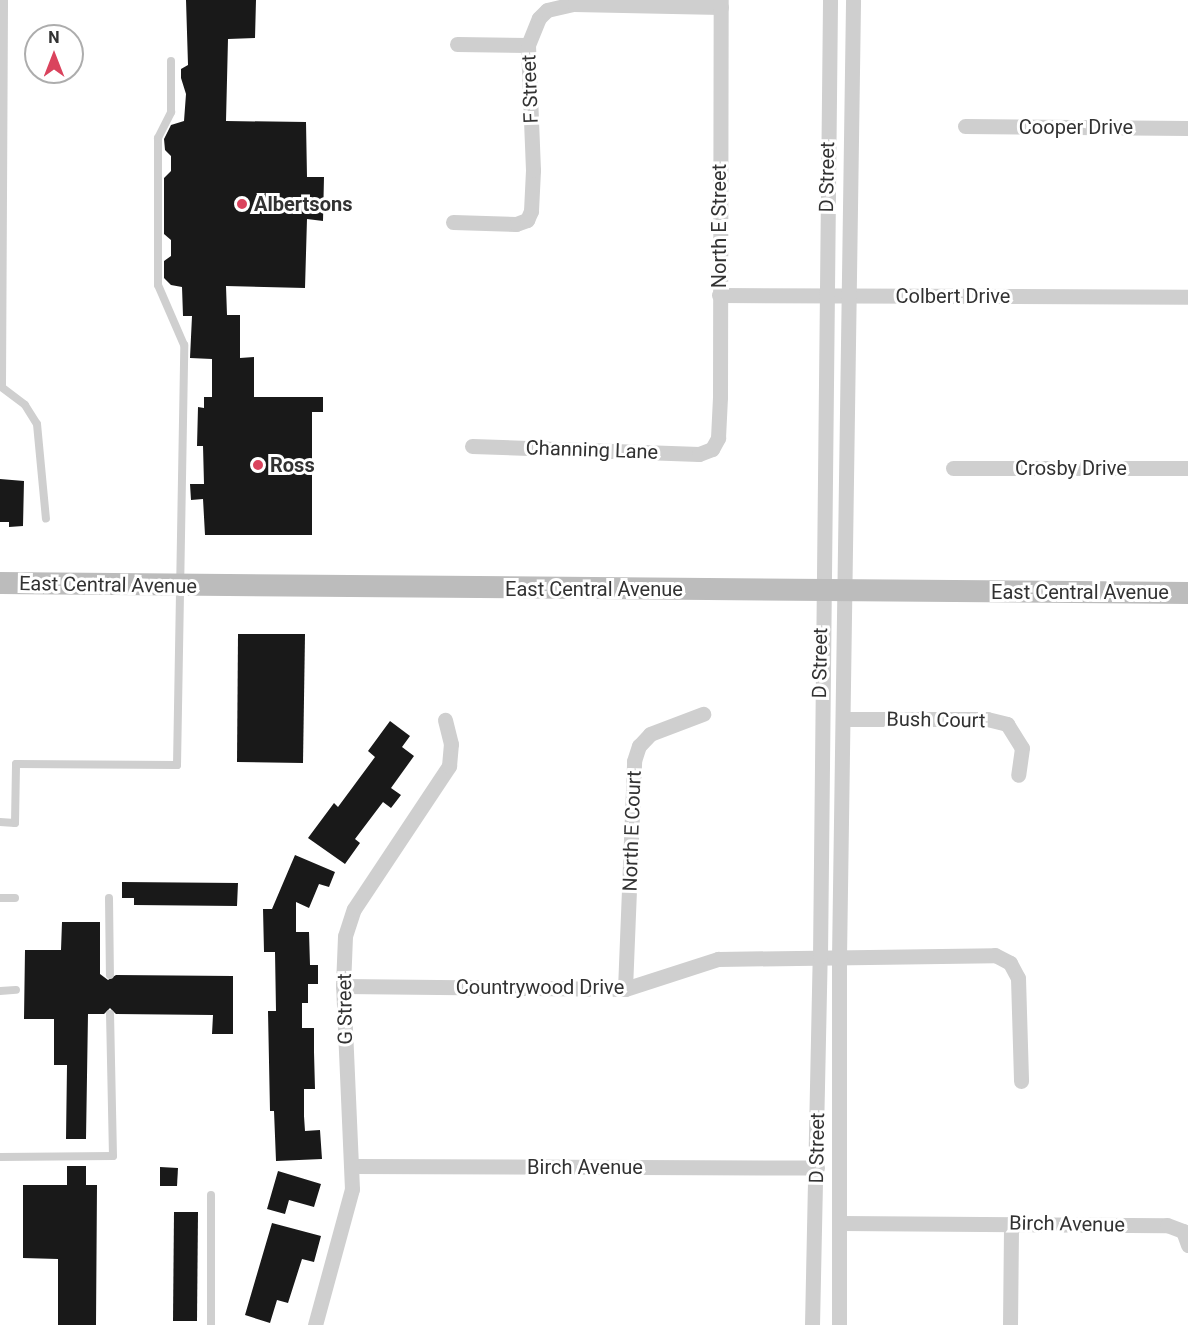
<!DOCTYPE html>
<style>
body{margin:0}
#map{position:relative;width:1188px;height:1325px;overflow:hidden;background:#fff;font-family:Roboto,sans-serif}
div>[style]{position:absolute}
.building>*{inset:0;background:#191919}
.lane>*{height:8px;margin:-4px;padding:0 4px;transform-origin:4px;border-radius:4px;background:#cfcfcf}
.street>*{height:15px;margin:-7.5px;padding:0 7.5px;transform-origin:7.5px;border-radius:7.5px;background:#cfcfcf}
.secondary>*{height:22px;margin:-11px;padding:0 11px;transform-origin:11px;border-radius:11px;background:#bcbcbc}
.dots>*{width:16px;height:16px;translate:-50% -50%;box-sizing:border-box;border:3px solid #fff;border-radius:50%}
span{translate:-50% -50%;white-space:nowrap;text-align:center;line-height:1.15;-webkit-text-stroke:6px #fff;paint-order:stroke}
.street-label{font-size:20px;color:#323232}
.poi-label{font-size:20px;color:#323232;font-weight:700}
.left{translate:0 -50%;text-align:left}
.north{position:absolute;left:24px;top:24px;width:60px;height:60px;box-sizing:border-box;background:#fff;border:2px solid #adadad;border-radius:50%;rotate:0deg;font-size:16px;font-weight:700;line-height:24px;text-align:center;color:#323232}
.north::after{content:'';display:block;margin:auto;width:21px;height:27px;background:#da435d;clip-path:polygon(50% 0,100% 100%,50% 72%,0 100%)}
</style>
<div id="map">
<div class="building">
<div style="clip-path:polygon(186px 0,256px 0,255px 38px,228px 39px,226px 121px,306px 122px,307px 177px,324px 177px,323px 221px,307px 219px,305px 288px,226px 286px,227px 315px,240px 315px,240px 358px,254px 357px,254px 397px,323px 397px,323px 412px,312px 412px,312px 535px,205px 535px,203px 499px,191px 500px,190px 484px,204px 484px,203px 446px,197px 446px,198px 407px,204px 408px,204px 397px,212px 397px,212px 359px,190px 358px,192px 316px,183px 316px,182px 287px,171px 285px,164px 278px,164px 261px,171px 256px,171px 240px,164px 234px,164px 178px,171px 171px,171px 156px,165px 150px,164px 139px,171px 125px,184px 121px,186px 94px,181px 78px,181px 69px,188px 65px)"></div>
<div style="clip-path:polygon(0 479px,24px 481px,23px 526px,9px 527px,9px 522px,0 522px)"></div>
<div style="clip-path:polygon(238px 634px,305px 634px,303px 763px,237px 762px)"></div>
<div style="clip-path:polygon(390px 721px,410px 736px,402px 747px,414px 756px,391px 788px,401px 795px,391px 808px,383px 802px,355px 839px,360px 843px,345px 864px,308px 838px,334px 803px,338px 807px,375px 757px,368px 751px)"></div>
<div style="clip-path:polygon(295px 855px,335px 872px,329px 887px,319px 884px,309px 908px,296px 902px,296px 932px,309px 932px,310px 965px,318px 965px,318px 984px,308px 984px,308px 1003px,302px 1003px,302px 1028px,314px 1028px,314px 1052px,315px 1089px,304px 1089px,304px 1116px,305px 1131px,320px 1130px,322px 1159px,276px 1161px,274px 1111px,270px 1111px,268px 1011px,276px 1011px,275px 952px,264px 952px,263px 909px,272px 909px)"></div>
<div style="clip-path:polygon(122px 882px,238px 883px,237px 906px,134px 905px,134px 898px,122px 898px)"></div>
<div style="clip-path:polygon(62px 922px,100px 922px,100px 974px,108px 980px,116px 975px,233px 976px,233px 1034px,212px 1034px,213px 1015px,116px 1014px,110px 1008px,104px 1014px,88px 1014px,86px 1139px,66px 1139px,67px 1065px,54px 1065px,54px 1019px,24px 1019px,25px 950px,61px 950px)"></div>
<div style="clip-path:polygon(67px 1166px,86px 1166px,86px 1185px,97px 1185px,96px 1325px,58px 1325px,58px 1259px,23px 1258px,23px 1185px,67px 1185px)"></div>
<div style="clip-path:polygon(160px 1167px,178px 1168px,177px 1186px,160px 1186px)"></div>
<div style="clip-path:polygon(278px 1171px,321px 1184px,314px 1207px,289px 1200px,285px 1214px,267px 1209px)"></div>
<div style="clip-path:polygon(174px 1212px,198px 1212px,197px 1321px,173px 1321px)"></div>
<div style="clip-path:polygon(272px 1223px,321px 1236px,314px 1262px,302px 1259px,288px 1303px,277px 1300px,270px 1323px,245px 1315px)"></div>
</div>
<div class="lane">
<div style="left:0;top:386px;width:31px;rotate:37deg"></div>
<div style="left:25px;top:405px;width:22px;rotate:58deg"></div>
<div style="left:37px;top:424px;width:95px;rotate:84.6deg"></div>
<div style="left:2px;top:386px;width:386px;rotate:-89.7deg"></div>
<div style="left:0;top:822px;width:15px;rotate:4deg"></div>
<div style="left:15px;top:823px;width:59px;rotate:-89deg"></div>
<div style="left:16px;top:764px;width:161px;rotate:0.4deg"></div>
<div style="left:177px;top:765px;width:420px;rotate:-89deg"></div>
<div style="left:184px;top:345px;width:65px;rotate:-113.4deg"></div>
<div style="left:158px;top:285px;width:147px;rotate:-90deg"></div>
<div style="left:158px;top:138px;width:29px;rotate:-63deg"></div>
<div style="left:171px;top:112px;width:51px;rotate:-90deg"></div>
<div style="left:0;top:898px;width:15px"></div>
<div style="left:109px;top:898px;width:77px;rotate:89.3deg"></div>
<div style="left:0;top:991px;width:16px;rotate:-4deg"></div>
<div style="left:0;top:1157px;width:113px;rotate:-0.5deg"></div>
<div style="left:113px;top:1156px;width:142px;rotate:-91.2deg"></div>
<div style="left:211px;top:1195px;width:130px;rotate:90deg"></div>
</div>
<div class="street">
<div style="left:457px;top:44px;width:71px;rotate:0.8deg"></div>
<div style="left:965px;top:126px;width:223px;rotate:0.5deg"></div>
<div style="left:453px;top:222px;width:63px;rotate:1.8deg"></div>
<div style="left:516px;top:224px;width:12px;rotate:-20deg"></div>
<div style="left:527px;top:220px;width:10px;rotate:-66deg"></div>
<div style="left:531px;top:211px;width:41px;rotate:-87.2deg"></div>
<div style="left:533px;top:170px;width:125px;rotate:-92.3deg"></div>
<div style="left:528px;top:45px;width:29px;rotate:-68deg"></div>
<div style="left:539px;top:18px;width:11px;rotate:-45deg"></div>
<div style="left:547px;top:10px;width:28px;rotate:-13deg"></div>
<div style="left:574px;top:4px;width:147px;rotate:1.2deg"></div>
<div style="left:719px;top:295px;width:469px;rotate:0.2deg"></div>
<div style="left:472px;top:446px;width:227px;rotate:2deg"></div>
<div style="left:699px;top:454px;width:14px;rotate:-21deg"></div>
<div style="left:712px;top:449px;width:13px;rotate:-61deg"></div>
<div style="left:718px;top:438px;width:41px;rotate:-87.2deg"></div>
<div style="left:720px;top:397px;width:397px;rotate:-89.9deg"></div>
<div style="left:953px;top:468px;width:235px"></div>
<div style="left:845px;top:719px;width:142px"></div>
<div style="left:987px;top:719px;width:21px;rotate:14deg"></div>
<div style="left:1007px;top:724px;width:28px;rotate:58deg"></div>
<div style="left:1022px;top:748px;width:27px;rotate:98deg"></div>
<div style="left:343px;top:986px;width:282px;rotate:0.6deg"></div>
<div style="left:625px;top:989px;width:98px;rotate:-17.9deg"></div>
<div style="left:718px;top:959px;width:277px;rotate:-0.8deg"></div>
<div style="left:995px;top:955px;width:17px;rotate:28deg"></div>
<div style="left:1010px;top:963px;width:17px;rotate:62deg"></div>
<div style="left:1018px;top:978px;width:103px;rotate:88.3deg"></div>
<div style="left:625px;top:989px;width:228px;rotate:-87.7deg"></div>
<div style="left:634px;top:761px;width:16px;rotate:-72deg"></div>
<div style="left:639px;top:746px;width:16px;rotate:-47deg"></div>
<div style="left:650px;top:734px;width:57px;rotate:-20.7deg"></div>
<div style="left:352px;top:1166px;width:465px;rotate:0.2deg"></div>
<div style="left:841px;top:1223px;width:326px;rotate:0.4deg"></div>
<div style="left:1167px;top:1225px;width:17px;rotate:21deg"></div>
<div style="left:1183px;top:1231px;width:15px;rotate:70deg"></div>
<div style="left:315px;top:1325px;width:141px;rotate:-74.8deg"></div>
<div style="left:352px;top:1189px;width:203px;rotate:-92.5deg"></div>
<div style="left:343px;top:986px;width:50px;rotate:-87.7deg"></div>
<div style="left:345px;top:936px;width:28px;rotate:-72deg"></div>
<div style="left:354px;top:909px;width:172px;rotate:-56.4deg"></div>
<div style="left:449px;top:766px;width:22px;rotate:-85deg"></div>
<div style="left:451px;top:744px;width:25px;rotate:-104deg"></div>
<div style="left:812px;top:1325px;width:368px;rotate:-88.8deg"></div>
<div style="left:820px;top:957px;width:957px;rotate:-89.4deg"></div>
<div style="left:839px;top:1325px;width:367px;rotate:-90deg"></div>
<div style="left:839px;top:958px;width:958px;rotate:-89.16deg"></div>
<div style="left:1010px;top:1325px;width:102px;rotate:-89.4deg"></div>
</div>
<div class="secondary">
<div style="left:0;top:583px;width:1188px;rotate:0.48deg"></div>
</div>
<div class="dots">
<div style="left:242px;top:204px;background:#da435d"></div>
<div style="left:258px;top:465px;background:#da435d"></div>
</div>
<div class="street-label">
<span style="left:530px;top:89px;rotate:-92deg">F Street</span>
<span style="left:1076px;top:127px">Cooper Drive</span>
<span style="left:827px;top:177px;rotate:-89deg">D Street</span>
<span style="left:719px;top:226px;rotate:-90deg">North E Street</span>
<span style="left:953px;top:296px">Colbert Drive</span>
<span style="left:592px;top:450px;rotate:2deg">Channing Lane</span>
<span style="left:1071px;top:468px">Crosby Drive</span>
<span style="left:108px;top:585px;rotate:1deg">East Central Avenue</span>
<span style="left:594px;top:589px">East Central Avenue</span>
<span style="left:1080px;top:592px">East Central Avenue</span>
<span style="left:820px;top:663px;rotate:-89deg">D Street</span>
<span style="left:936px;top:720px;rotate:1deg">Bush Court</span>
<span style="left:632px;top:831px;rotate:-88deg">North E Court</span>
<span style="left:540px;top:987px">Countrywood Drive</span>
<span style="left:345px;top:1009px;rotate:-91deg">G Street</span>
<span style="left:817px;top:1148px;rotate:-89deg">D Street</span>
<span style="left:585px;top:1167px">Birch Avenue</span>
<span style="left:1067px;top:1224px;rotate:1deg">Birch Avenue</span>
</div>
<div class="poi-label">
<span class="left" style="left:254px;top:204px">Albertsons</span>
<span class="left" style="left:270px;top:465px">Ross</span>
</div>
<div class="north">N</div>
</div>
